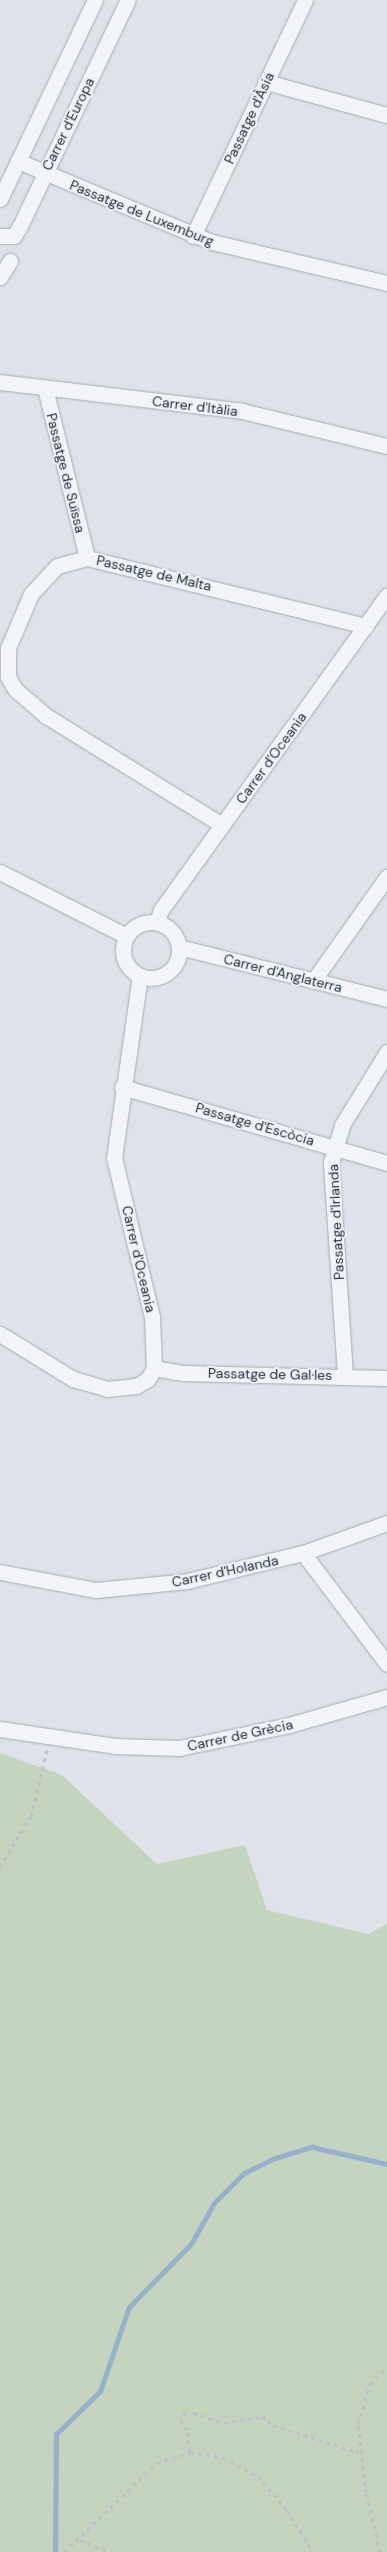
<!DOCTYPE html>
<meta charset="utf-8">
<style>
body{margin:0}
#map{position:relative;width:387px;height:2552px;overflow:hidden;background:#dfe3e9;font-family:"DM Sans",sans-serif}
div>[style]{position:absolute}
.green>*{inset:0;background:#c4d4bf}
.stream>*{height:5px;margin:-2.5px;padding:0 2.5px;transform-origin:2.5px;border-radius:2.5px;background:#97b1cc}
.path>*{height:3px;margin-top:-1.5px;transform-origin:0;background:repeating-linear-gradient(90deg,#bdc1c8 0 4px,transparent 0 8px)}
.roads{filter:drop-shadow(0 0 1px #a4aab4) drop-shadow(0 0 1px #a4aab4)}
.street>*{height:15px;margin:-7.5px;padding:0 7.5px;transform-origin:7.5px;border-radius:7.5px;background:#f2f4f7}
.street>.ring{margin:-7.5px;padding:0;box-sizing:content-box;background:none;border:15px solid #f2f4f7;border-radius:50%}
span{translate:-50% -50%;white-space:nowrap;text-align:center;line-height:1.15;-webkit-text-stroke:4px #eef2f7;paint-order:stroke}
.street-label{font-size:14px;color:#263042}
</style>
<div id="map">
<div class="green">
<div style="clip-path:polygon(0 1753px,62px 1775px,157px 1864px,245px 1845px,267px 1910px,368px 1934px,387px 1924px,387px 2552px,0 2552px)"></div>
</div>
<div class="stream">
<div style="left:55px;top:2552px;width:118px;rotate:-89.5deg"></div>
<div style="left:56px;top:2434px;width:62px;rotate:-44.3deg"></div>
<div style="left:100px;top:2391px;width:89px;rotate:-71deg"></div>
<div style="left:129px;top:2307px;width:88px;rotate:-45.5deg"></div>
<div style="left:191px;top:2244px;width:47px;rotate:-60.7deg"></div>
<div style="left:214px;top:2203px;width:42px;rotate:-45deg"></div>
<div style="left:244px;top:2173px;width:34px;rotate:-26deg"></div>
<div style="left:275px;top:2158px;width:39px;rotate:-17deg"></div>
<div style="left:312px;top:2147px;width:77px;rotate:12.8deg"></div>
</div>
<div class="path">
<div style="left:0;top:1867px;width:60px;rotate:-58.7deg"></div>
<div style="left:31px;top:1816px;width:68px;rotate:-76.4deg"></div>
<div style="left:190px;top:2452px;width:22px;rotate:-98deg"></div>
<div style="left:187px;top:2430px;width:10px;rotate:-127deg"></div>
<div style="left:181px;top:2422px;width:8px;rotate:-76deg"></div>
<div style="left:183px;top:2414px;width:10px;rotate:-6deg"></div>
<div style="left:193px;top:2413px;width:33px;rotate:18deg"></div>
<div style="left:224px;top:2423px;width:39px;rotate:-10deg"></div>
<div style="left:262px;top:2416px;width:14px;rotate:39deg"></div>
<div style="left:273px;top:2425px;width:90px;rotate:18deg"></div>
<div style="left:80px;top:2540px;width:30px;rotate:23deg"></div>
<div style="left:64px;top:2552px;width:129px;rotate:-43.7deg"></div>
<div style="left:157px;top:2463px;width:35px;rotate:-18deg"></div>
<div style="left:190px;top:2452px;width:34px;rotate:10deg"></div>
<div style="left:223px;top:2458px;width:39px;rotate:27deg"></div>
<div style="left:258px;top:2476px;width:45px;rotate:49.5deg"></div>
<div style="left:287px;top:2510px;width:49px;rotate:58.2deg"></div>
<div style="left:380px;top:2552px;width:61px;rotate:-103.3deg"></div>
<div style="left:366px;top:2493px;width:69px;rotate:-96.6deg"></div>
<div style="left:358px;top:2424px;width:42px;rotate:-73.3deg"></div>
<div style="left:370px;top:2384px;width:24px;rotate:-45deg"></div>
</div>
<div class="roads">
<div class="street">
<div style="left:266px;top:82px;width:125px;rotate:15.3deg"></div>
<div style="left:18px;top:161px;width:210px;rotate:22.7deg"></div>
<div style="left:212px;top:242px;width:180px;rotate:13.2deg"></div>
<div style="left:0;top:199px;width:221px;rotate:-64.5deg"></div>
<div style="left:0;top:236px;width:14px"></div>
<div style="left:14px;top:236px;width:12px;rotate:-59deg"></div>
<div style="left:20px;top:226px;width:250px;rotate:-64.5deg"></div>
<div style="left:193px;top:236px;width:261px;rotate:-64.6deg"></div>
<div style="left:0;top:277px;width:19px;rotate:-58deg"></div>
<div style="left:0;top:382px;width:244px;rotate:6.8deg"></div>
<div style="left:242px;top:411px;width:149px;rotate:13.6deg"></div>
<div style="left:45px;top:388px;width:175px;rotate:76.1deg"></div>
<div style="left:222px;top:825px;width:207px;rotate:-148.2deg"></div>
<div style="left:46px;top:716px;width:41px;rotate:-138.9deg"></div>
<div style="left:15px;top:689px;width:14px;rotate:-120deg"></div>
<div style="left:8px;top:677px;width:29px;rotate:-90deg"></div>
<div style="left:8px;top:648px;width:59px;rotate:-66.9deg"></div>
<div style="left:31px;top:594px;width:38px;rotate:-47deg"></div>
<div style="left:57px;top:566px;width:31px;rotate:-15deg"></div>
<div style="left:87px;top:558px;width:287px;rotate:13.7deg"></div>
<div style="left:0;top:872px;width:141px;rotate:26.9deg"></div>
<div class="ring" style="left:123px;top:922px;width:41px;height:41px"></div>
<div style="left:157px;top:922px;width:13px;rotate:-72deg"></div>
<div style="left:161px;top:910px;width:387px;rotate:-54.3deg"></div>
<div style="left:179px;top:947px;width:214px;rotate:14deg"></div>
<div style="left:313px;top:981px;width:128px;rotate:-54.6deg"></div>
<div style="left:122px;top:1087px;width:276px;rotate:16deg"></div>
<div style="left:0;top:1334px;width:86px;rotate:31.7deg"></div>
<div style="left:73px;top:1379px;width:35px;rotate:16deg"></div>
<div style="left:107px;top:1389px;width:29px;rotate:-6deg"></div>
<div style="left:136px;top:1386px;width:14px;rotate:-30deg"></div>
<div style="left:148px;top:1379px;width:13px;rotate:-61deg"></div>
<div style="left:154px;top:1368px;width:51px;rotate:-92.2deg"></div>
<div style="left:152px;top:1317px;width:163px;rotate:-103.4deg"></div>
<div style="left:114px;top:1158px;width:184px;rotate:-81.9deg"></div>
<div style="left:154px;top:1368px;width:29px;rotate:10deg"></div>
<div style="left:183px;top:1373px;width:204px;rotate:1.4deg"></div>
<div style="left:345px;top:1375px;width:213px;rotate:-93.8deg"></div>
<div style="left:331px;top:1162px;width:39px;rotate:-73deg"></div>
<div style="left:342px;top:1125px;width:86px;rotate:-58.3deg"></div>
<div style="left:303px;top:1553px;width:139px;rotate:52.9deg"></div>
<div style="left:0;top:1572px;width:98px;rotate:10.6deg"></div>
<div style="left:96px;top:1590px;width:91px;rotate:-5.6deg"></div>
<div style="left:187px;top:1581px;width:119px;rotate:-13.6deg"></div>
<div style="left:303px;top:1553px;width:89px;rotate:-19.7deg"></div>
<div style="left:0;top:1729px;width:116px;rotate:8.4deg"></div>
<div style="left:115px;top:1746px;width:64px;rotate:1.8deg"></div>
<div style="left:179px;top:1748px;width:112px;rotate:-11.8deg"></div>
<div style="left:289px;top:1725px;width:102px;rotate:-15.9deg"></div>
</div>
</div>
<div class="street-label">
<span style="left:249px;top:118px;rotate:-65deg">Passatge d'Àsia</span>
<span style="left:68px;top:124px;rotate:-64deg">Carrer d'Europa</span>
<span style="left:142px;top:213px;rotate:22deg">Passatge de Luxemburg</span>
<span style="left:195px;top:406px;rotate:7deg">Carrer d'Itàlia</span>
<span style="left:66px;top:473px;rotate:76deg">Passatge de Suïssa</span>
<span style="left:154px;top:573px;rotate:13deg">Passatge de Malta</span>
<span style="left:271px;top:758px;rotate:-54deg">Carrer d'Oceania</span>
<span style="left:283px;top:973px;rotate:14deg">Carrer d'Anglaterra</span>
<span style="left:255px;top:1124px;rotate:16deg">Passatge d'Escòcia</span>
<span style="left:336px;top:1222px;rotate:-93deg">Passatge d'Irlanda</span>
<span style="left:139px;top:1259px;rotate:77deg">Carrer d'Oceania</span>
<span style="left:270px;top:1374px;rotate:1deg">Passatge de Gal·les</span>
<span style="left:225px;top:1571px;rotate:-12deg">Carrer d'Holanda</span>
<span style="left:240px;top:1735px;rotate:-12deg">Carrer de Grècia</span>
</div>
</div>
